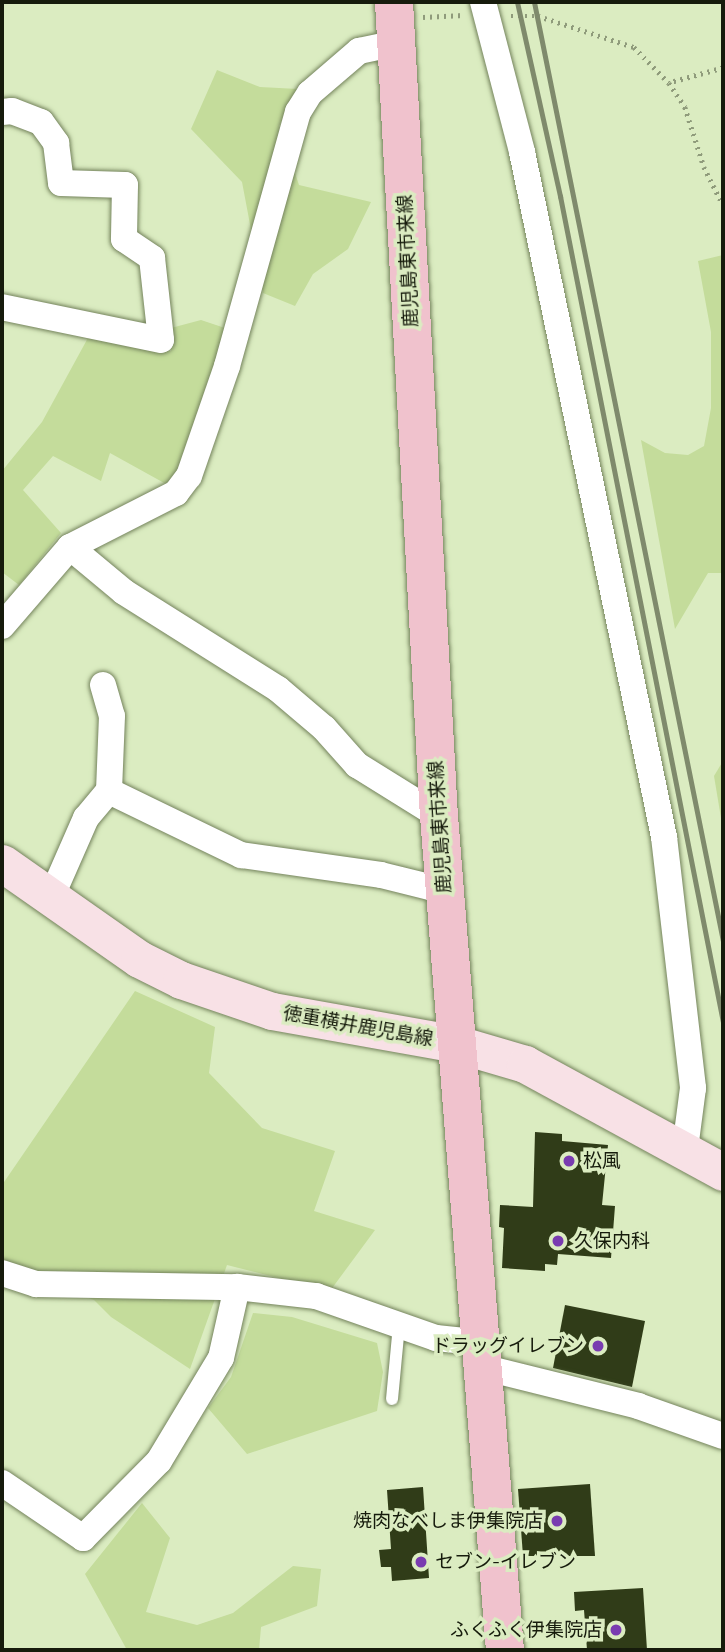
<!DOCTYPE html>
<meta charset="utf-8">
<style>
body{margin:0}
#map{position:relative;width:725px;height:1652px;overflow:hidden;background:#dbecc1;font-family:Raleway,"Noto Sans JP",sans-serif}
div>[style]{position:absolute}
.green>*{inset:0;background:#c4dc9b}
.building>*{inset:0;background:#303c18}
.path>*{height:4.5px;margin-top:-2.25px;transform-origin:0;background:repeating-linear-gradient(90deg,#8f9b7b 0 2px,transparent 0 7px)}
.roads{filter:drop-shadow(0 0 2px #74835c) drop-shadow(0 0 2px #74835c)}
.lane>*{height:12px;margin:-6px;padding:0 6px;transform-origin:6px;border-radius:6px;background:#fff}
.street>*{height:26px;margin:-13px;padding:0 13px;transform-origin:13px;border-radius:13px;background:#fff}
.secondary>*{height:37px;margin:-18.5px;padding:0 18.5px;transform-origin:18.5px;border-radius:18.5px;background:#f8e1e6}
.primary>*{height:38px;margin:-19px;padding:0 19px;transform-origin:19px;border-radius:19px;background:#f0c2cd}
.rail>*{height:5px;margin:-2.5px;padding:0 2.5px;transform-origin:2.5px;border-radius:2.5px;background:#7f8a6c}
.dots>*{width:19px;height:19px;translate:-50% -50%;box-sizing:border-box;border:4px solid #dbecc1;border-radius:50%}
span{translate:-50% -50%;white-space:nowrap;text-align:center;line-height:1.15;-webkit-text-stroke:7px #dbecc1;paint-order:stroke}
.street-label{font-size:19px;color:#161b0c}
.poi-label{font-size:19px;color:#161b0c}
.left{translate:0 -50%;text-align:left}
.right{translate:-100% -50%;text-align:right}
.frame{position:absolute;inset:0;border:4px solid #161b0c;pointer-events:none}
</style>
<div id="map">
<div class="green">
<div style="clip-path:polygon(217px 70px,260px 87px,298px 89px,279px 126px,299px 185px,371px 202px,348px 249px,313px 274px,295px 306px,263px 293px,242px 182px,191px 129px)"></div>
<div style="clip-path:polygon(723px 255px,723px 573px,708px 573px,675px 629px,641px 440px,665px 453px,688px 455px,704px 446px,711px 408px,711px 332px,698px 261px)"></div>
<div style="clip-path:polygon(201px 320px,228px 329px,185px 467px,166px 484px,110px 453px,101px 481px,53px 456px,23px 490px,61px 533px,19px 585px,2px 572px,2px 471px,42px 422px,89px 336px,171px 351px,171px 328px)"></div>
<div style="clip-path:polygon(723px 761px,723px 830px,714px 776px)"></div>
<div style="clip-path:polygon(135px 991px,215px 1027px,209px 1073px,262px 1128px,335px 1151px,314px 1211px,375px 1230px,330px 1291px,227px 1265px,190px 1369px,111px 1317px,94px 1300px,2px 1265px,2px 1185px)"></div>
<div style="clip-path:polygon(253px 1313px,292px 1317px,377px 1343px,383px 1372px,377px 1411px,247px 1454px,208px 1408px,231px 1377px)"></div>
<div style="clip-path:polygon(142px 1503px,170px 1538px,146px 1612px,197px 1625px,233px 1613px,293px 1566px,321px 1569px,317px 1606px,261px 1627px,259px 1650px,127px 1650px,85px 1574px)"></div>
</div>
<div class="building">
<div style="clip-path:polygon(535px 1132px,562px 1134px,562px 1141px,608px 1145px,602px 1205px,615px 1206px,611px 1258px,558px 1254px,557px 1265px,545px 1264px,545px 1271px,502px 1268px,504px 1228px,499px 1227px,500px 1205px,533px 1207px)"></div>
<div style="clip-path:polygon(565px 1305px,645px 1321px,632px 1387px,553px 1368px)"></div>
<div style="clip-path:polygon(590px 1484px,595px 1556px,523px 1556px,518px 1489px)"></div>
<div style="clip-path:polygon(423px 1487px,429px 1578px,392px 1581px,391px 1567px,381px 1567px,379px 1550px,391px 1549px,387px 1490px)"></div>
<div style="clip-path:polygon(643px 1588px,647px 1650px,587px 1650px,584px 1610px,575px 1611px,574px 1592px)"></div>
</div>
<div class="path">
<div style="left:511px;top:16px;width:27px"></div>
<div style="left:538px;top:16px;width:101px;rotate:17.9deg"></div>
<div style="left:634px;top:47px;width:50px;rotate:45.8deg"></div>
<div style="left:423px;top:17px;width:41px;rotate:-2.8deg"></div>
<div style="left:723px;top:68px;width:56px;rotate:164.5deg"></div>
<div style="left:669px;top:83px;width:29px;rotate:56deg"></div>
<div style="left:685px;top:107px;width:63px;rotate:72.4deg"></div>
<div style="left:704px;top:167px;width:42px;rotate:63.4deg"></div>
</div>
<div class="roads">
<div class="lane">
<div style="left:392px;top:1399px;width:74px;rotate:-84.6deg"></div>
</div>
<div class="street">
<div style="left:483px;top:2px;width:155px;rotate:75.4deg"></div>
<div style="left:522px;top:152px;width:700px;rotate:78.29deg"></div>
<div style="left:664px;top:837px;width:253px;rotate:83.4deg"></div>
<div style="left:693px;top:1088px;width:62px;rotate:97.5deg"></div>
<div style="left:2px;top:112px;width:10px;rotate:-6deg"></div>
<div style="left:12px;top:111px;width:31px;rotate:21deg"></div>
<div style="left:41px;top:122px;width:26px;rotate:54deg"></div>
<div style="left:56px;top:143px;width:40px;rotate:82.9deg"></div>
<div style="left:61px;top:183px;width:64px;rotate:1.8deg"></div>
<div style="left:125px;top:185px;width:54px;rotate:91.1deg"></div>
<div style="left:124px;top:239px;width:34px;rotate:34deg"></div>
<div style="left:152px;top:258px;width:82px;rotate:83.7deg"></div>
<div style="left:161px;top:340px;width:162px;rotate:-168.3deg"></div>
<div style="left:70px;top:547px;width:70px;rotate:39.8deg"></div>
<div style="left:124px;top:592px;width:182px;rotate:32.2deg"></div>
<div style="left:278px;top:689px;width:60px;rotate:40.3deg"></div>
<div style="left:324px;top:728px;width:50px;rotate:48.3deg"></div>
<div style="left:357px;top:765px;width:97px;rotate:31.9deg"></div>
<div style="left:2px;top:626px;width:104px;rotate:-49.3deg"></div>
<div style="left:70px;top:547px;width:119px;rotate:-27deg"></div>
<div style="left:176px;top:493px;width:21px;rotate:-53deg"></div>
<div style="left:189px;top:476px;width:116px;rotate:-70.9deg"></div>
<div style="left:227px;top:366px;width:264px;rotate:-74.4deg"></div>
<div style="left:298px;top:112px;width:22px;rotate:-58deg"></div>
<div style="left:310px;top:93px;width:65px;rotate:-40.6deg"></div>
<div style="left:359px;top:51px;width:38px;rotate:-12deg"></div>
<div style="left:103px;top:685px;width:32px;rotate:74deg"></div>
<div style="left:112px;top:716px;width:75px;rotate:92.3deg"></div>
<div style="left:50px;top:900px;width:90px;rotate:-66.3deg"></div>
<div style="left:86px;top:818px;width:35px;rotate:-50deg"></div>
<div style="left:109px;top:791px;width:147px;rotate:25.9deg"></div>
<div style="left:241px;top:855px;width:141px;rotate:8.1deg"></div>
<div style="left:381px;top:875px;width:66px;rotate:14deg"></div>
<div style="left:2px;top:1273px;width:36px;rotate:18deg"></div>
<div style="left:36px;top:1284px;width:201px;rotate:0.9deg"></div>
<div style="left:237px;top:1287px;width:80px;rotate:6.5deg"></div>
<div style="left:316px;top:1296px;width:127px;rotate:19.3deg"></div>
<div style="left:436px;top:1338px;width:48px;rotate:5.9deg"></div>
<div style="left:486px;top:1368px;width:157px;rotate:14deg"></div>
<div style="left:638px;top:1406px;width:90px;rotate:19.4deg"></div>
<div style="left:2px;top:1483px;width:98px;rotate:34.2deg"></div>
<div style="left:83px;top:1538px;width:108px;rotate:-45.4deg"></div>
<div style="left:159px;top:1461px;width:120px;rotate:-59deg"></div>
<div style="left:221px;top:1358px;width:73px;rotate:-77.3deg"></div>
</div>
<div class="secondary">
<div style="left:2px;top:863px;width:167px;rotate:35deg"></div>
<div style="left:139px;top:959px;width:47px;rotate:26.6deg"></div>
<div style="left:181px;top:980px;width:96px;rotate:18.8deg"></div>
<div style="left:272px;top:1011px;width:188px;rotate:10.1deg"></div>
<div style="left:457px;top:1044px;width:71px;rotate:16.4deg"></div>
<div style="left:525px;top:1064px;width:226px;rotate:28.6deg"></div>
</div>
<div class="primary">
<div style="left:394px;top:2px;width:815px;rotate:86.84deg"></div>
<div style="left:439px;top:816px;width:837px;rotate:85.48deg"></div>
</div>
</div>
<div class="rail">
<div style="left:517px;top:2px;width:199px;rotate:77.5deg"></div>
<div style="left:560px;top:196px;width:842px;rotate:78.84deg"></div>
<div style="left:534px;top:2px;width:958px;rotate:78.62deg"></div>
</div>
<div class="dots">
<div style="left:569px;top:1161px;background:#793bb0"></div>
<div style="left:558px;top:1241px;background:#793bb0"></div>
<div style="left:598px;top:1346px;background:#793bb0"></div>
<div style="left:557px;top:1521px;background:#793bb0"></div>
<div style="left:421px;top:1562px;background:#793bb0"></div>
<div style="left:616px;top:1630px;background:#793bb0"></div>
</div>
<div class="street-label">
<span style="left:408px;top:261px;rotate:-93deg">鹿児島東市来線</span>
<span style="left:440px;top:827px;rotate:-94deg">鹿児島東市来線</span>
<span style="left:358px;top:1026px;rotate:10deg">徳重横井鹿児島線</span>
</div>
<div class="poi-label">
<span class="left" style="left:583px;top:1161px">松風</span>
<span class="left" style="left:574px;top:1241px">久保内科</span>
<span class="right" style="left:584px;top:1346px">ドラッグイレブン</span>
<span class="right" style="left:543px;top:1521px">焼肉なべしま伊集院店</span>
<span class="left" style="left:435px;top:1562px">セブン-イレブン</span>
<span class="right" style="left:602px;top:1630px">ふくふく伊集院店</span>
</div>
<div class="frame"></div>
</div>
